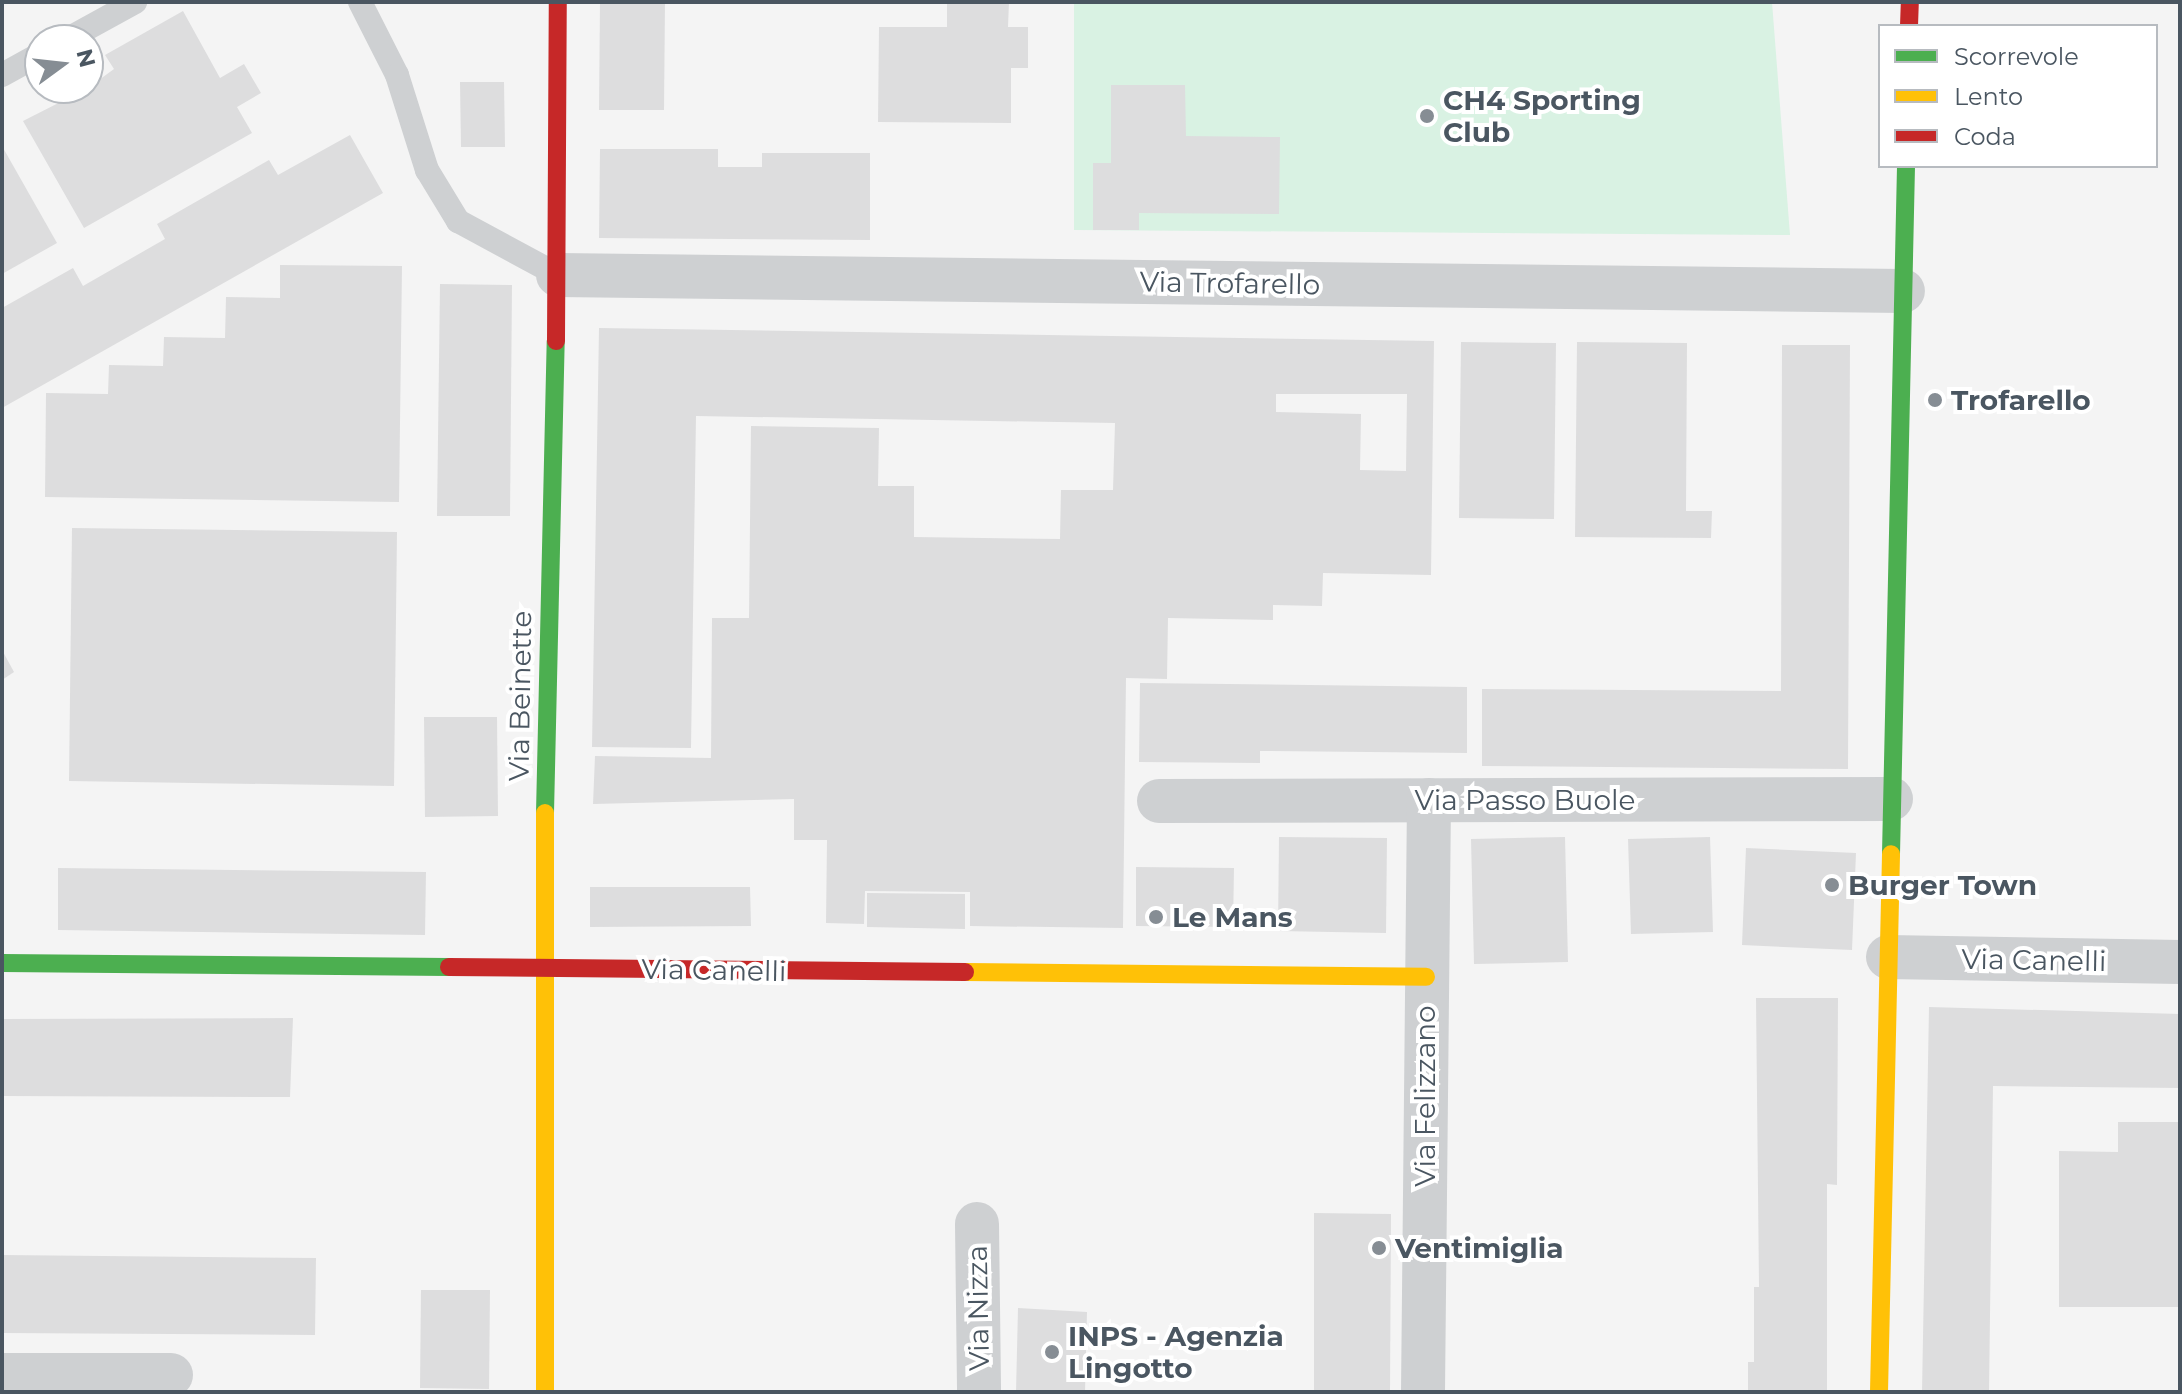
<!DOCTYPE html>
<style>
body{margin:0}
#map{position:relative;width:2182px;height:1394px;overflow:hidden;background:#f4f4f4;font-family:Montserrat,sans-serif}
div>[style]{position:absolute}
.green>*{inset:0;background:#d9f2e3}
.building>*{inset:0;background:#ddddde}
.lane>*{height:24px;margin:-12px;padding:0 12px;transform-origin:12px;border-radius:12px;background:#ced0d2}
.street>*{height:44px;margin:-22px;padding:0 22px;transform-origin:22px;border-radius:22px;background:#ced0d2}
.fast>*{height:18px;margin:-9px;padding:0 9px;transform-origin:9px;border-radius:9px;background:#4caf50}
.slow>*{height:18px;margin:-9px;padding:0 9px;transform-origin:9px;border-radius:9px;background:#ffc107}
.jam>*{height:18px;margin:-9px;padding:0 9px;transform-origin:9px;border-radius:9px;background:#c62828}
.dots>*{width:22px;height:22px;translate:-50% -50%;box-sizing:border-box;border:4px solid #fff;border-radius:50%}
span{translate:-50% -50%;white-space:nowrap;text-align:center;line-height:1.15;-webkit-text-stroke:8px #fff;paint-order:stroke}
.poi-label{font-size:28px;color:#4a5661;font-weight:700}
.left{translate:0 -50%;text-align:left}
.street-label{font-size:28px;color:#4a5661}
.frame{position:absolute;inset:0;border:4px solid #4a5661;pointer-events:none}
.legend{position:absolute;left:1878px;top:24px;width:280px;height:144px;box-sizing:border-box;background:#fff;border:2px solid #b7bbc0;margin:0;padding:10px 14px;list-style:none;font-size:24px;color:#4a5661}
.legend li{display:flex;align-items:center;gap:16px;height:40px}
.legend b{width:40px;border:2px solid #b7bbc0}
.north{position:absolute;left:24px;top:24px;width:80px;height:80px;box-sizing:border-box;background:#fff;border:2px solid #b7bbc0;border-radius:50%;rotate:75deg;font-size:22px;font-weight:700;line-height:32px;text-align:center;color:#4a5661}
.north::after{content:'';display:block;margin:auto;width:28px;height:36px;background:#868d94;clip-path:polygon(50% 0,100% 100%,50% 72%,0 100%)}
</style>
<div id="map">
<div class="green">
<div style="clip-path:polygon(1074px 2px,1772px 2px,1790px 235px,1074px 230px)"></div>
</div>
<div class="building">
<div style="clip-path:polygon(600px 2px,665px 2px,664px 110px,599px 110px)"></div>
<div style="clip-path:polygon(947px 2px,1009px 2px,1008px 27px,1028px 27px,1028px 68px,1011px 68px,1011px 123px,878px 122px,879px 27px,947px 27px)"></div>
<div style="clip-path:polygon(183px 11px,220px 78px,244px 64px,261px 93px,237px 107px,252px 133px,84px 228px,23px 121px,88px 88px,114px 69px,105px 55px)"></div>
<div style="clip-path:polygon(460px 82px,504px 82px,505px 147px,461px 147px)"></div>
<div style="clip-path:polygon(1111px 85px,1185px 85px,1186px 136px,1280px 137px,1279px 214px,1139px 213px,1139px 230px,1093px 230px,1093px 163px,1111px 163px)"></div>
<div style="clip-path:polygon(350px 135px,383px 193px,2px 408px,2px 308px,73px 268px,83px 286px,165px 239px,157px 224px,269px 160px,278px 175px)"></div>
<div style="clip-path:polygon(2px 146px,57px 243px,2px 274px)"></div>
<div style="clip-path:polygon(600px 149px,718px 149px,718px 167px,762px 167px,762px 153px,870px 153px,870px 240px,599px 238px)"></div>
<div style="clip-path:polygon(280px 265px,402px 266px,399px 502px,45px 497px,46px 393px,108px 394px,109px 365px,163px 366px,164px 337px,225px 338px,226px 297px,280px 298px)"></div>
<div style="clip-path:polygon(440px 284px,512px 285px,510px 516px,437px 516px)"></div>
<div style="clip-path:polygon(evenodd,599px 328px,1434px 341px,1431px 575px,1323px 573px,1322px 606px,1273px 605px,1273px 620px,1168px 618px,1167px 679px,1126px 678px,1123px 928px,970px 926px,970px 892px,865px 891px,864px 924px,826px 923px,827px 840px,794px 840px,794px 799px,593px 804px,595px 756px,711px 758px,712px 618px,749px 618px,751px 426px,879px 428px,878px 486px,914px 486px,914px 537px,1060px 539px,1061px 490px,1113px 490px,1115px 423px,696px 416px,691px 748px,592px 747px,599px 328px,1276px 394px,1407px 394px,1406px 471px,1360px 470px,1361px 414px,1276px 412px,1276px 394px)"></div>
<div style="clip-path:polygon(1461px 342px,1556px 343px,1554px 519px,1459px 518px)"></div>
<div style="clip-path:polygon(1577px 342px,1687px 343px,1686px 511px,1712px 511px,1711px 538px,1575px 537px)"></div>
<div style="clip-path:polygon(1782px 345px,1850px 345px,1848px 769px,1482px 766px,1482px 689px,1781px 691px)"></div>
<div style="clip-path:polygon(72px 528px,397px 532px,394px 786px,69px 781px)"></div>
<div style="clip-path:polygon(2px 650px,14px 672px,2px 680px)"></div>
<div style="clip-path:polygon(1140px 683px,1467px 687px,1467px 753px,1260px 751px,1260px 763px,1139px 762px)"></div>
<div style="clip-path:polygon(424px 717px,497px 717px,498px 816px,425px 817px)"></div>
<div style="clip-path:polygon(1279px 837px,1387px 838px,1386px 933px,1278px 931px)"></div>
<div style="clip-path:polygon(1565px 837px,1568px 962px,1474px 964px,1471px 839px)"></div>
<div style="clip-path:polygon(1710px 837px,1713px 932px,1631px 934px,1628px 839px)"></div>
<div style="clip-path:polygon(1746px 848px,1856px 853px,1852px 950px,1742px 945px)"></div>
<div style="clip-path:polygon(1136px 867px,1234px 868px,1233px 927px,1136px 926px)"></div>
<div style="clip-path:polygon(58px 868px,426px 872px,425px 935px,58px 930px)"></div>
<div style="clip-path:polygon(590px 887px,750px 887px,751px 926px,590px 927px)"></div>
<div style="clip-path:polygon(867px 893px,965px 894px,965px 929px,867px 927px)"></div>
<div style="clip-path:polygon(1756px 998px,1838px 998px,1837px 1185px,1827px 1184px,1827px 1392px,1748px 1392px,1748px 1362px,1754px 1362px,1754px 1287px,1759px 1287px)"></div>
<div style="clip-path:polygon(1929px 1007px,2180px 1014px,2180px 1088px,1993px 1086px,1989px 1392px,1922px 1392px)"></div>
<div style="clip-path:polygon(293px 1018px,290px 1097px,2px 1096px,2px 1019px)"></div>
<div style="clip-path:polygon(2118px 1122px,2180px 1122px,2180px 1307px,2059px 1307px,2059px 1151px,2118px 1152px)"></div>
<div style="clip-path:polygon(1314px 1213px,1391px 1214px,1390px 1392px,1314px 1392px)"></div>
<div style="clip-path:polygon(2px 1255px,316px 1258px,315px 1335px,2px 1333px)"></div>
<div style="clip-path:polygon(421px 1290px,490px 1290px,489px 1389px,420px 1388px)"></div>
<div style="clip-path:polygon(1018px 1308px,1087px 1312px,1085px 1392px,1016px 1392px)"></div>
</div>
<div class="lane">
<div style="left:360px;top:2px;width:82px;rotate:63.1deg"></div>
<div style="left:397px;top:75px;width:100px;rotate:72.5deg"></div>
<div style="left:427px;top:170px;width:60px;rotate:58.7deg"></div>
<div style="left:458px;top:221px;width:114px;rotate:28.4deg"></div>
<div style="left:66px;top:40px;width:79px;rotate:-28.8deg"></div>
<div style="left:2px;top:75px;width:43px;rotate:-28.9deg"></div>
</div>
<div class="street">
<div style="left:558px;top:275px;width:1345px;rotate:0.68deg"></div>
<div style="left:1159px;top:801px;width:732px;rotate:-0.16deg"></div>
<div style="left:1888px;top:957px;width:292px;rotate:1deg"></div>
<div style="left:977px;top:1224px;width:168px;rotate:89.3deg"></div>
<div style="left:2px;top:1375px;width:169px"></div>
<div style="left:1423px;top:1392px;width:592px;rotate:-89.42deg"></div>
</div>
<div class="fast">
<div style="left:545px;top:813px;width:472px;rotate:-88.7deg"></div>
<div style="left:1891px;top:854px;width:688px;rotate:-88.75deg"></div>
<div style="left:2px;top:963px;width:447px;rotate:0.5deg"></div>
</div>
<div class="slow">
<div style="left:545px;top:813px;width:579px;rotate:90deg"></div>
<div style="left:965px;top:972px;width:461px;rotate:0.6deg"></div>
<div style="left:1879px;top:1392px;width:538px;rotate:-88.72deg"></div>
</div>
<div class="jam">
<div style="left:1909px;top:26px;width:24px;rotate:-88deg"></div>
<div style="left:556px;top:341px;width:339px;rotate:-89.7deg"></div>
<div style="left:449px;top:967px;width:516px;rotate:0.56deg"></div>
</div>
<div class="dots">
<div style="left:1427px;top:116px;background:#868d94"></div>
<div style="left:1935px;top:400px;background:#868d94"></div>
<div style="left:1832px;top:885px;background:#868d94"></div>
<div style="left:1156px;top:917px;background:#868d94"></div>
<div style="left:1379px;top:1248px;background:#868d94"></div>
<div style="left:1052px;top:1352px;background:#868d94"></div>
</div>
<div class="poi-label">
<span class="left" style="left:1443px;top:116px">CH4 Sporting<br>Club</span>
<span class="left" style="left:1951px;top:400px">Trofarello</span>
<span class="left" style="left:1848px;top:885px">Burger Town</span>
<span class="left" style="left:1172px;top:917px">Le Mans</span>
<span class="left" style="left:1395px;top:1248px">Ventimiglia</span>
<span class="left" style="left:1068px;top:1352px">INPS - Agenzia<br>Lingotto</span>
</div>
<div class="street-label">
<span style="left:1230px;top:283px;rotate:1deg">Via Trofarello</span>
<span style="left:520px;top:696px;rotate:-89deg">Via Beinette</span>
<span style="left:1525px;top:800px">Via Passo Buole</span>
<span style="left:2034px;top:960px;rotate:1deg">Via Canelli</span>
<span style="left:714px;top:970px;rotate:1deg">Via Canelli</span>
<span style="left:1425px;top:1096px;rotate:-90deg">Via Felizzano</span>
<span style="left:978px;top:1308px;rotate:-91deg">Via Nizza</span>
</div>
<div class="frame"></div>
<ul class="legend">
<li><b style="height:10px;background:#4caf50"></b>Scorrevole</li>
<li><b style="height:10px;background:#ffc107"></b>Lento</li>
<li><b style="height:10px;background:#c62828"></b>Coda</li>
</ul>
<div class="north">N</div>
</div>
